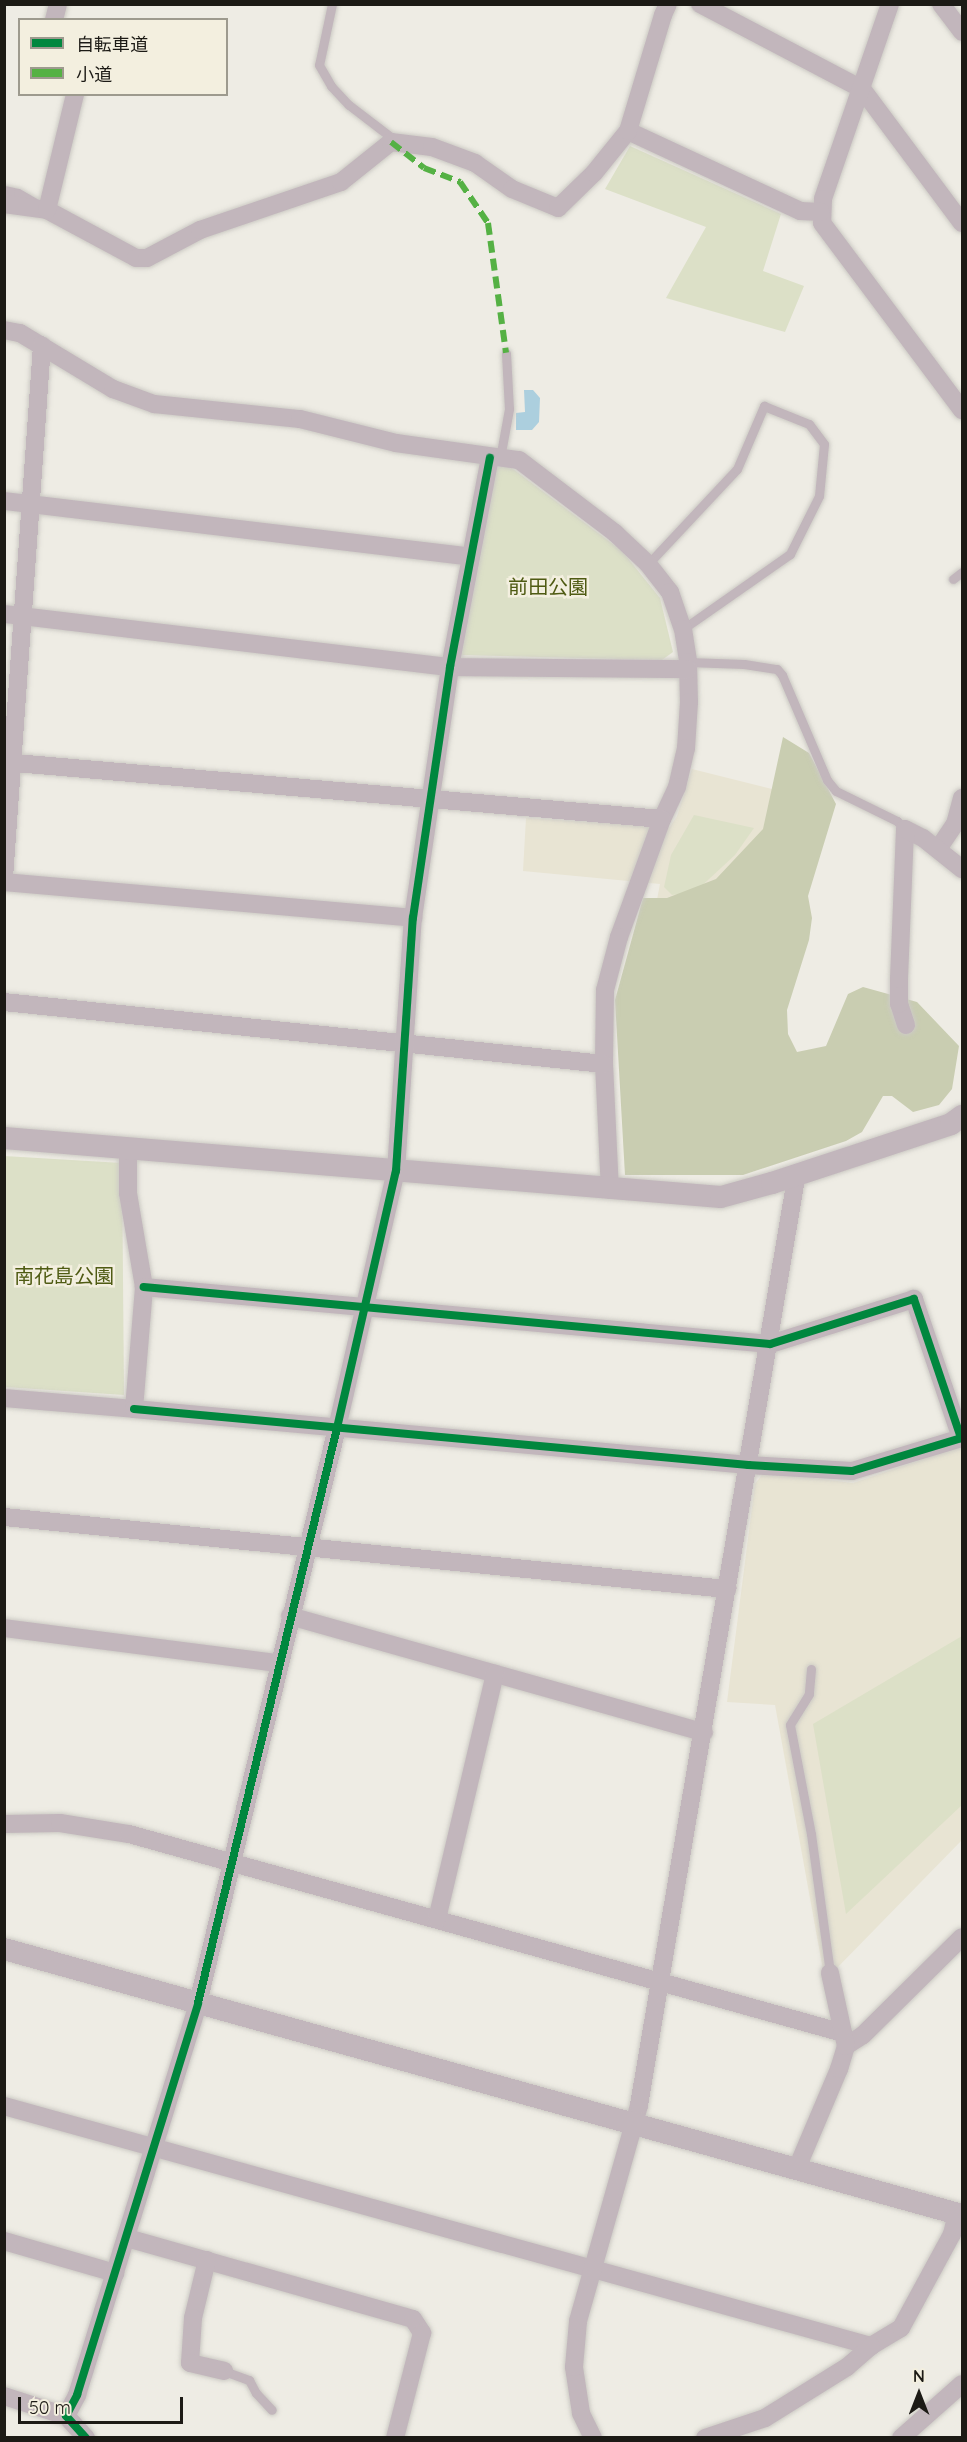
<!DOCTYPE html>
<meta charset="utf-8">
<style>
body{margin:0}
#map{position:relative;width:967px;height:2442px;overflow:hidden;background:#eeece4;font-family:Quicksand,"Noto Sans JP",sans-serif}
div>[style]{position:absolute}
.built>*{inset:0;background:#e8e4d3}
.green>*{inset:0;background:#dce0c7}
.forest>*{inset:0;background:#c9cdb1}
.water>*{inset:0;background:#accfde}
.roads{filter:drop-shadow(0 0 2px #cccac4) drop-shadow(0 0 2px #cccac4)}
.service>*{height:9px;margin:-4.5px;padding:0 4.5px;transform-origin:4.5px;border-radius:4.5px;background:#c2b6bc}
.minor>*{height:18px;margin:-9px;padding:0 9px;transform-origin:9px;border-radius:9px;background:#c2b6bc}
.tertiary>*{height:22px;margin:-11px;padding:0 11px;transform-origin:11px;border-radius:11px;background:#c2b6bc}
.quiet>*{height:6px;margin-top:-3px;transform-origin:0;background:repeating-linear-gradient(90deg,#55b144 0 12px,transparent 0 18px)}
.cycleway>*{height:8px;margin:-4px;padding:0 4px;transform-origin:4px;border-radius:4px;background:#00873e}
span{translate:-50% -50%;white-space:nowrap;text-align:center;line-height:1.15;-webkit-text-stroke:5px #f3efdf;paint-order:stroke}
.park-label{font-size:20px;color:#4f5b13}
.frame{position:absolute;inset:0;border:6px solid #1c1a15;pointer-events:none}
.legend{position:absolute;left:18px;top:18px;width:210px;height:78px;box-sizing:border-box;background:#f3efdf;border:2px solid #9d9a8e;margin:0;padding:8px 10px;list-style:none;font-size:18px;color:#1c1a15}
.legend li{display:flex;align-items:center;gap:12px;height:30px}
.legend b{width:30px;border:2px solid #9d9a8e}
.north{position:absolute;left:889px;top:2364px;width:60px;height:60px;-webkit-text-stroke:4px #f3efdf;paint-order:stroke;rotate:0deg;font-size:16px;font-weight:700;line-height:24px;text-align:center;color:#1c1a15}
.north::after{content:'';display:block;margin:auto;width:21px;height:27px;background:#1c1a15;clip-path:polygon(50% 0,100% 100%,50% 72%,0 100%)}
.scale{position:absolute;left:18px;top:2397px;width:165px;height:27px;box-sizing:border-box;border:3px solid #1c1a15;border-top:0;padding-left:8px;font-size:18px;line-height:21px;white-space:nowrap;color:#1c1a15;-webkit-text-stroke:4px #f3efdf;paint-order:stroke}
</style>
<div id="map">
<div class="built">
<div style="clip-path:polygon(692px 769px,780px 791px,771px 826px,700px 900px,654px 915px,660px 884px,523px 871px,526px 818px,670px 827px,677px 816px)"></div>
<div style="clip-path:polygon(962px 1446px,962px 1840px,836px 1969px,823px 1970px,775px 1705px,727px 1702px,755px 1484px,764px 1472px,853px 1483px)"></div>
</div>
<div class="green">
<div style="clip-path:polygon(630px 146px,781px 214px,763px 271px,804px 286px,785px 332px,666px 298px,706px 227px,605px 189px)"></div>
<div style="clip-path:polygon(509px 466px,622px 551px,660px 598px,673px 652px,662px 660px,461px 655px,495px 468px)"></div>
<div style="clip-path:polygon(694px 815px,754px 828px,735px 855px,695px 892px,672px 895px,664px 887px,671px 855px)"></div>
<div style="clip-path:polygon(4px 1156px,122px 1163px,124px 1395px,5px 1387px)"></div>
<div style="clip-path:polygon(962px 1636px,962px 1805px,846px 1914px,813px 1724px)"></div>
</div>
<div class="forest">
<div style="clip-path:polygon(783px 737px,809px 753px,836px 804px,808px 896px,812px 918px,809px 940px,787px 1010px,788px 1034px,797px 1052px,826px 1046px,848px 994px,863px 987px,917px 1002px,959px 1046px,952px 1089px,939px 1105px,913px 1112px,892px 1096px,883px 1096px,862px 1132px,846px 1141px,743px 1175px,625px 1175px,615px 1000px,643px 898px,667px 898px,716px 879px,763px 829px)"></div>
</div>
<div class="water">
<div style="clip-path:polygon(524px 390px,533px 390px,540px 398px,539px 422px,532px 430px,516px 430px,516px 413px,525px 412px)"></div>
</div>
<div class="roads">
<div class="service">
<div style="left:332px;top:4px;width:62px;rotate:102deg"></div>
<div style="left:319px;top:65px;width:24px;rotate:60deg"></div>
<div style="left:331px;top:86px;width:26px;rotate:47deg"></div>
<div style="left:349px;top:105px;width:59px;rotate:37.5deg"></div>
<div style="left:4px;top:190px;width:14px;rotate:12deg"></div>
<div style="left:18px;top:193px;width:22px;rotate:30deg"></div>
<div style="left:500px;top:458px;width:50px;rotate:-79.6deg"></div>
<div style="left:509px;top:409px;width:56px;rotate:-93.1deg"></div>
<div style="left:648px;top:564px;width:130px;rotate:-46.9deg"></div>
<div style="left:737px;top:469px;width:69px;rotate:-66.8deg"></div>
<div style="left:764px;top:406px;width:48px;rotate:21.8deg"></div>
<div style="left:809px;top:424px;width:25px;rotate:53deg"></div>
<div style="left:824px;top:444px;width:52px;rotate:95.5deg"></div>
<div style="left:819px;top:496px;width:65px;rotate:116.6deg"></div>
<div style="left:790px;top:554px;width:131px;rotate:145deg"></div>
<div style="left:953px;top:579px;width:11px;rotate:-38deg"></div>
<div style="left:688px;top:662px;width:56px;rotate:2deg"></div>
<div style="left:744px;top:664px;width:33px;rotate:9deg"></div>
<div style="left:777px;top:669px;width:8px;rotate:50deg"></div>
<div style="left:782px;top:675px;width:114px;rotate:66.8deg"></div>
<div style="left:827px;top:780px;width:14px;rotate:51deg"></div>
<div style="left:836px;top:791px;width:68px;rotate:26.2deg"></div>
<div style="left:897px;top:821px;width:11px;rotate:45deg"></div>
<div style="left:811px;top:1669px;width:25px;rotate:95deg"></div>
<div style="left:809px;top:1694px;width:36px;rotate:122deg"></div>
<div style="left:790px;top:1725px;width:111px;rotate:79.1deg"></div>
<div style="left:811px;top:1834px;width:140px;rotate:82.2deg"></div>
<div style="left:224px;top:2371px;width:27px;rotate:20deg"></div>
<div style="left:249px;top:2380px;width:15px;rotate:62deg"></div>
<div style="left:256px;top:2393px;width:23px;rotate:47deg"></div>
</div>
<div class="minor">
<div style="left:700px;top:4px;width:183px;rotate:27.7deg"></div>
<div style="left:862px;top:89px;width:167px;rotate:53.3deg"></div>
<div style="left:890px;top:4px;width:206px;rotate:109deg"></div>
<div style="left:823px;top:199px;width:24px;rotate:92deg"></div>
<div style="left:822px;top:223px;width:234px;rotate:53.2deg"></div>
<div style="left:941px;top:4px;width:35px;rotate:53deg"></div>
<div style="left:54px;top:20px;width:16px;rotate:-76deg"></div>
<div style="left:628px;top:131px;width:190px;rotate:24.9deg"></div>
<div style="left:800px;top:211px;width:21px;rotate:3deg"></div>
<div style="left:4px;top:204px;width:43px;rotate:7.9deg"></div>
<div style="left:47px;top:210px;width:101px;rotate:28.3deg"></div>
<div style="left:136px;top:258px;width:11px"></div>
<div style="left:147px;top:258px;width:60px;rotate:-27.8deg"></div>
<div style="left:200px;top:230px;width:149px;rotate:-18.8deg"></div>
<div style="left:341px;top:182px;width:64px;rotate:-38.7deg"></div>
<div style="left:391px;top:142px;width:41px;rotate:7deg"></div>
<div style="left:432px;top:147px;width:46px;rotate:20.4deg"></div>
<div style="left:475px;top:163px;width:45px;rotate:35.1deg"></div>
<div style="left:512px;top:189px;width:50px;rotate:22.4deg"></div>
<div style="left:558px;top:208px;width:50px;rotate:-44.2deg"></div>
<div style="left:594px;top:173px;width:54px;rotate:-51deg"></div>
<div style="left:628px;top:131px;width:121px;rotate:-73.2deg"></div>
<div style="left:663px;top:15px;width:12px;rotate:-66deg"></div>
<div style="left:47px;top:210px;width:119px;rotate:-76.4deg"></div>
<div style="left:4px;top:330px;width:16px;rotate:11deg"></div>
<div style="left:20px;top:333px;width:109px;rotate:31.1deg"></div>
<div style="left:113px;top:389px;width:44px;rotate:20.1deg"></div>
<div style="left:154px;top:404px;width:147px;rotate:5.9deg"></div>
<div style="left:300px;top:419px;width:99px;rotate:14deg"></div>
<div style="left:396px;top:443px;width:124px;rotate:7.9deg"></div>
<div style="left:519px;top:460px;width:121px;rotate:37.2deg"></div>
<div style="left:615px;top:533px;width:45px;rotate:43.2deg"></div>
<div style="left:648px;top:564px;width:36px;rotate:52deg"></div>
<div style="left:670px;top:592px;width:39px;rotate:71deg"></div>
<div style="left:683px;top:629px;width:33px;rotate:81deg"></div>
<div style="left:688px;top:662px;width:40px;rotate:88.6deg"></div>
<div style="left:689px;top:702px;width:46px;rotate:93.7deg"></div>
<div style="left:686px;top:748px;width:40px;rotate:103deg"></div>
<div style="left:677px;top:787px;width:35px;rotate:115deg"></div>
<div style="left:662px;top:819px;width:126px;rotate:110deg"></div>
<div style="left:619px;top:937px;width:55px;rotate:104.8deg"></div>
<div style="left:605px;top:990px;width:74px;rotate:90.8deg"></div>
<div style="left:604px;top:1064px;width:126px;rotate:87.3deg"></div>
<div style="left:4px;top:501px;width:470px;rotate:6.8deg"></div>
<div style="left:4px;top:614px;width:449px;rotate:6.8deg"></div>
<div style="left:450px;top:667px;width:238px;rotate:0.5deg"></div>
<div style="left:4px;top:762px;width:660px;rotate:4.95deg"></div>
<div style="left:938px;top:849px;width:30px;rotate:-56deg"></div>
<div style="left:955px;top:824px;width:27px;rotate:-75deg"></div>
<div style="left:4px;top:878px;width:534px;rotate:-85.92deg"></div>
<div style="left:4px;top:882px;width:411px;rotate:5deg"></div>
<div style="left:4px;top:1002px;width:603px;rotate:5.9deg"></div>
<div style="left:906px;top:1025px;width:22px;rotate:-108deg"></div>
<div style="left:899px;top:1004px;width:25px;rotate:-90deg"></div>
<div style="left:899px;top:979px;width:150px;rotate:-87.7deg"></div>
<div style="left:905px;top:829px;width:20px;rotate:27deg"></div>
<div style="left:923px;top:838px;width:50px;rotate:38.5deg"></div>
<div style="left:4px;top:1398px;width:130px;rotate:4.8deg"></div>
<div style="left:134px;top:1409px;width:122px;rotate:-85.3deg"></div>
<div style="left:144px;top:1287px;width:95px;rotate:-99.7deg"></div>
<div style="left:128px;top:1193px;width:44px;rotate:-90deg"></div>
<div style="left:134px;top:1409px;width:617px;rotate:5.21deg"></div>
<div style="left:748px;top:1465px;width:104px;rotate:3.3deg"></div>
<div style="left:852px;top:1471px;width:114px;rotate:-16.8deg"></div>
<div style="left:961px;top:1438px;width:147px;rotate:-108.7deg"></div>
<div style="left:914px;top:1299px;width:151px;rotate:162.6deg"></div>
<div style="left:770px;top:1344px;width:629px;rotate:-174.8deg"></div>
<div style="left:4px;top:1517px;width:727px;rotate:5.69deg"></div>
<div style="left:290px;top:1616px;width:430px;rotate:15.7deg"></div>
<div style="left:4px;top:1628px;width:277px;rotate:7.3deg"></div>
<div style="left:4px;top:1824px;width:56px;rotate:-1deg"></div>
<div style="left:60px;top:1823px;width:70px;rotate:9.1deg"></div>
<div style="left:129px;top:1834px;width:741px;rotate:15.57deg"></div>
<div style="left:437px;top:1919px;width:252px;rotate:-76.7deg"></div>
<div style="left:846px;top:2046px;width:20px;rotate:-33deg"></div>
<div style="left:863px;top:2035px;width:139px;rotate:-44.7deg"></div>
<div style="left:4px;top:2106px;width:900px;rotate:15.47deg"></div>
<div style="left:871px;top:2346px;width:35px;rotate:-31deg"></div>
<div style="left:901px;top:2328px;width:107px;rotate:-61.5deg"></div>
<div style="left:952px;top:2234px;width:21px;rotate:-76deg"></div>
<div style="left:797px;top:2168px;width:108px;rotate:-67deg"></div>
<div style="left:839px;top:2069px;width:24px;rotate:-73deg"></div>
<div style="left:846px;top:2046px;width:75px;rotate:-102.4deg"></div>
<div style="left:127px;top:2238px;width:297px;rotate:15.8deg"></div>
<div style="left:413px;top:2319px;width:17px;rotate:57deg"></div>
<div style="left:422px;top:2333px;width:108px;rotate:104.4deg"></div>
<div style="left:4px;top:2241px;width:116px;rotate:16.1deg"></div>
<div style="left:207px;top:2260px;width:60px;rotate:103.6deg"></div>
<div style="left:193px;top:2318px;width:45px;rotate:93.8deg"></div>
<div style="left:190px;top:2363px;width:35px;rotate:13deg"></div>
<div style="left:4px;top:2396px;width:65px;rotate:17.9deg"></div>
<div style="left:86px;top:2438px;width:30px;rotate:-132deg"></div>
<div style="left:66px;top:2416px;width:24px;rotate:-62deg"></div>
<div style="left:77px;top:2395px;width:410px;rotate:-72.8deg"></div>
<div style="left:198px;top:2003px;width:592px;rotate:-76.41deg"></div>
<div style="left:337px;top:1428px;width:264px;rotate:-77.1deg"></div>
<div style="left:396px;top:1171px;width:254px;rotate:-86.2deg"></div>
<div style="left:413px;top:918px;width:254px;rotate:-81.6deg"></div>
<div style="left:450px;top:667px;width:213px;rotate:-79.2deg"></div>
<div style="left:593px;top:2438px;width:28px;rotate:-116deg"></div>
<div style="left:581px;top:2413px;width:47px;rotate:-98.7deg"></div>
<div style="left:574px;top:2367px;width:46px;rotate:-85deg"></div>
<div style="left:578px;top:2321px;width:224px;rotate:-74.2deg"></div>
<div style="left:639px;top:2105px;width:945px;rotate:-80.38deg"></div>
<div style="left:705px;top:2438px;width:63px;rotate:-18.4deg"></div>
<div style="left:765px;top:2418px;width:97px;rotate:-31.9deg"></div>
<div style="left:847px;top:2367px;width:32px;rotate:-41deg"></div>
<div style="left:901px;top:2438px;width:81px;rotate:-41.5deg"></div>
</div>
<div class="tertiary">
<div style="left:4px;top:1138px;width:719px;rotate:4.7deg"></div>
<div style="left:721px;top:1197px;width:53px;rotate:-15.4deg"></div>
<div style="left:772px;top:1183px;width:188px;rotate:-18.2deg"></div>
<div style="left:951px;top:1124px;width:14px;rotate:-36deg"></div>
<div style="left:4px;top:1949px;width:994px;rotate:15.52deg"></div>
</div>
</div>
<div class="quiet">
<div style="left:391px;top:142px;width:42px;rotate:38.2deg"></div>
<div style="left:424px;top:168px;width:39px;rotate:21deg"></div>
<div style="left:460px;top:182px;width:50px;rotate:55.7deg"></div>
<div style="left:488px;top:223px;width:131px;rotate:82.1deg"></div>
</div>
<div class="cycleway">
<div style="left:134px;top:1409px;width:617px;rotate:5.21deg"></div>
<div style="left:748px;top:1465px;width:104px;rotate:3.3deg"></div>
<div style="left:852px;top:1471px;width:114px;rotate:-16.8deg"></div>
<div style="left:961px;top:1438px;width:147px;rotate:-108.7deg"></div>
<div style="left:914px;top:1299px;width:151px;rotate:162.6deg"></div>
<div style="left:770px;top:1344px;width:629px;rotate:-174.8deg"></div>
<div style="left:86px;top:2438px;width:30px;rotate:-132deg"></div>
<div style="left:66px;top:2416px;width:24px;rotate:-62deg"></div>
<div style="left:77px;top:2395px;width:410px;rotate:-72.8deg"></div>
<div style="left:198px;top:2003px;width:592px;rotate:-76.41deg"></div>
<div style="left:337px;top:1428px;width:264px;rotate:-77.1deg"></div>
<div style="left:396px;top:1171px;width:254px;rotate:-86.2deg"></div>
<div style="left:413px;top:918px;width:254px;rotate:-81.6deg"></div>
<div style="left:450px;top:667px;width:213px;rotate:-79.2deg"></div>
</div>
<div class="park-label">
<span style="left:548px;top:586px">前田公園</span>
<span style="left:64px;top:1275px">南花島公園</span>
</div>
<div class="frame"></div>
<ul class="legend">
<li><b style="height:8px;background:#00873e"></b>自転車道</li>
<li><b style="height:8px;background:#55b144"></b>小道</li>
</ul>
<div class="north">N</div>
<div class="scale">50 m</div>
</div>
